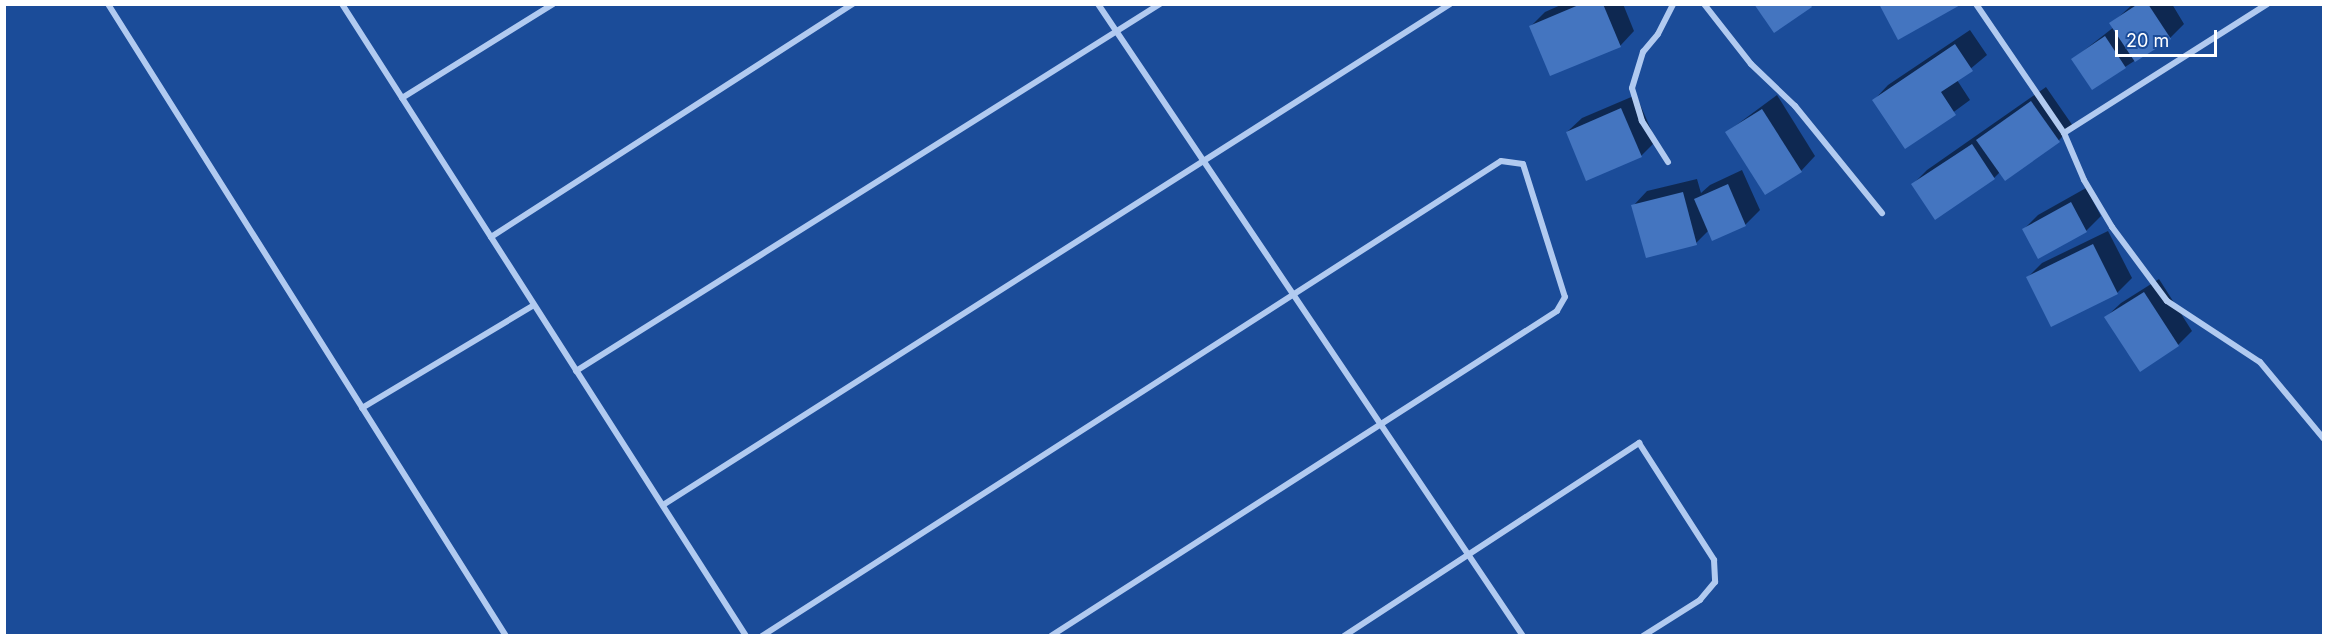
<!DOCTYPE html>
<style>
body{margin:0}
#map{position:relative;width:2328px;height:640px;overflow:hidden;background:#1b4c99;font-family:Inter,sans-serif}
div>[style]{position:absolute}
.shadow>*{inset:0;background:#0007}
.building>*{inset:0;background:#4475c0}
.street>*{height:6px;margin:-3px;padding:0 3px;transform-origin:3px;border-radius:3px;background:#b1caf0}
span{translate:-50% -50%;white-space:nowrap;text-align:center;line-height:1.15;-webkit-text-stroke:6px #1b4c99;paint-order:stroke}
.frame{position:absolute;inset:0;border:6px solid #fff;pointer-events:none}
.scale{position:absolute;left:2115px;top:30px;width:102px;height:27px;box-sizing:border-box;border:3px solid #fff;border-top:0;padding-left:8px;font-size:18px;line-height:21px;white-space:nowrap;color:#fff;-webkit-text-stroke:4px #1b4c99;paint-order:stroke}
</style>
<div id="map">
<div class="shadow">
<div style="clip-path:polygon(1563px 4px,1623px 4px,1634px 31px,1620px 46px,1531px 26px,1545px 12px)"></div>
<div style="clip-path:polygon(2133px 4px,2172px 4px,2184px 24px,2170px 38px,2125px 67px,2073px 59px,2114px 27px,2111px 24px)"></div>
<div style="clip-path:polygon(1970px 30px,1987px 55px,1957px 80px,1970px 100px,1906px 147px,1874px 100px,1888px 85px)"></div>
<div style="clip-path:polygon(2046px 87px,2073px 126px,2059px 140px,2005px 178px,2000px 172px,1994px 178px,1913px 184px,1927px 170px)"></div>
<div style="clip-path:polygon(1636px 95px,1656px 141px,1641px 156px,1567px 132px,1582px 118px)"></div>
<div style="clip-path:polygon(1777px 95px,1815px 156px,1801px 171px,1727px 132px)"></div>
<div style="clip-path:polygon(1742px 170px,1760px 210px,1745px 225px,1709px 230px,1696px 243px,1633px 206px,1647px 191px,1697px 179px,1701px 193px,1710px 185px)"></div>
<div style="clip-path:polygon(2086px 188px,2101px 216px,2086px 231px,2039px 257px,2024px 229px,2038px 215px)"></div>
<div style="clip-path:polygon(2108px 231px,2132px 278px,2117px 293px,2028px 277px,2042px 263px)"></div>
<div style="clip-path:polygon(2159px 279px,2192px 331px,2178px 345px,2106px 317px,2121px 303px)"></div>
</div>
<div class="building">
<div style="clip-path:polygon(1581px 4px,1603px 4px,1621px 47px,1550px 76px,1529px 26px)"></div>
<div style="clip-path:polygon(1754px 4px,1810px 4px,1812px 7px,1774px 33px)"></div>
<div style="clip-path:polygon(1879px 4px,1962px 4px,1898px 40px)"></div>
<div style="clip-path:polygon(2138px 4px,2148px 4px,2171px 39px,2135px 62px,2109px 23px)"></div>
<div style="clip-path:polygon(2105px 36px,2126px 68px,2092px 90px,2071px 59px)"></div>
<div style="clip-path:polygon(1955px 44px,1973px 71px,1941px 92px,1956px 115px,1905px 149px,1872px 100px)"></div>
<div style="clip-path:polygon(2031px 101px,2060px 142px,2005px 181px,1976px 140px)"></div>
<div style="clip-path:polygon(1621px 108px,1642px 157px,1586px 181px,1566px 132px)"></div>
<div style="clip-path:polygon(1762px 109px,1802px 172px,1765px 195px,1725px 132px)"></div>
<div style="clip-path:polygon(1972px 144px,1995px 179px,1935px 220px,1911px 184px)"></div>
<div style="clip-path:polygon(1728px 184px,1746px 226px,1712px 241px,1694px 199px)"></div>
<div style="clip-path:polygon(1683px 192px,1697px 245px,1646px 258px,1631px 205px)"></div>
<div style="clip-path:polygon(2071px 202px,2087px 232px,2038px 259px,2022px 229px)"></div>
<div style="clip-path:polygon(2093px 244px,2118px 294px,2051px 327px,2026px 277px)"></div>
<div style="clip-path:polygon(2144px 292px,2179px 346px,2140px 372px,2104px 317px)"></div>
</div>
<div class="street">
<div style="left:108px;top:4px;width:747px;rotate:57.8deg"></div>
<div style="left:342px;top:4px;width:750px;rotate:57.41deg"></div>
<div style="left:1098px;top:4px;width:762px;rotate:56.08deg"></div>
<div style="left:1704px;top:4px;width:76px;rotate:51.9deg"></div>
<div style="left:1751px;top:64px;width:61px;rotate:43.7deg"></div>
<div style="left:1795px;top:106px;width:138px;rotate:50.9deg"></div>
<div style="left:1976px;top:4px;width:156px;rotate:55.7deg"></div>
<div style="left:2064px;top:133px;width:51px;rotate:66.9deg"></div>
<div style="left:2084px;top:180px;width:55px;rotate:59.2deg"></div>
<div style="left:2112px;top:227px;width:92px;rotate:53.4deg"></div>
<div style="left:2167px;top:301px;width:111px;rotate:33.3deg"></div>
<div style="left:2260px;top:362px;width:100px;rotate:50.3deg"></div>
<div style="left:402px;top:98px;width:178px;rotate:-31.9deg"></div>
<div style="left:2064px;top:133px;width:241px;rotate:-32.4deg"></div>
<div style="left:1668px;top:162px;width:49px;rotate:-122.4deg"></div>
<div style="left:1642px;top:121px;width:34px;rotate:-107deg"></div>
<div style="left:1632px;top:88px;width:38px;rotate:-73deg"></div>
<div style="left:1643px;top:52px;width:23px;rotate:-50deg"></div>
<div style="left:1658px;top:34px;width:34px;rotate:-63deg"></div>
<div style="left:491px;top:237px;width:431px;rotate:-32.8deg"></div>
<div style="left:576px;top:371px;width:690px;rotate:-32.15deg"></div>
<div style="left:362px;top:408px;width:200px;rotate:-30.9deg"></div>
<div style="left:663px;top:505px;width:933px;rotate:-32.48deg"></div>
<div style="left:762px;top:636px;width:878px;rotate:-32.73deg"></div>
<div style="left:1501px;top:161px;width:22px;rotate:8deg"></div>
<div style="left:1523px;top:164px;width:139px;rotate:72.5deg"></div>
<div style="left:1565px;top:297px;width:16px;rotate:120deg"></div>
<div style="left:1557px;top:311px;width:601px;rotate:147.29deg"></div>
<div style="left:1344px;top:636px;width:353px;rotate:-33.2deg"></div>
<div style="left:1639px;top:443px;width:139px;rotate:57.3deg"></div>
<div style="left:1714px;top:560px;width:22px;rotate:87deg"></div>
<div style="left:1715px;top:582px;width:23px;rotate:130deg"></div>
<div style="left:1700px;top:600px;width:67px;rotate:147.7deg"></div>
</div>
<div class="frame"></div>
<div class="scale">20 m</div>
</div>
